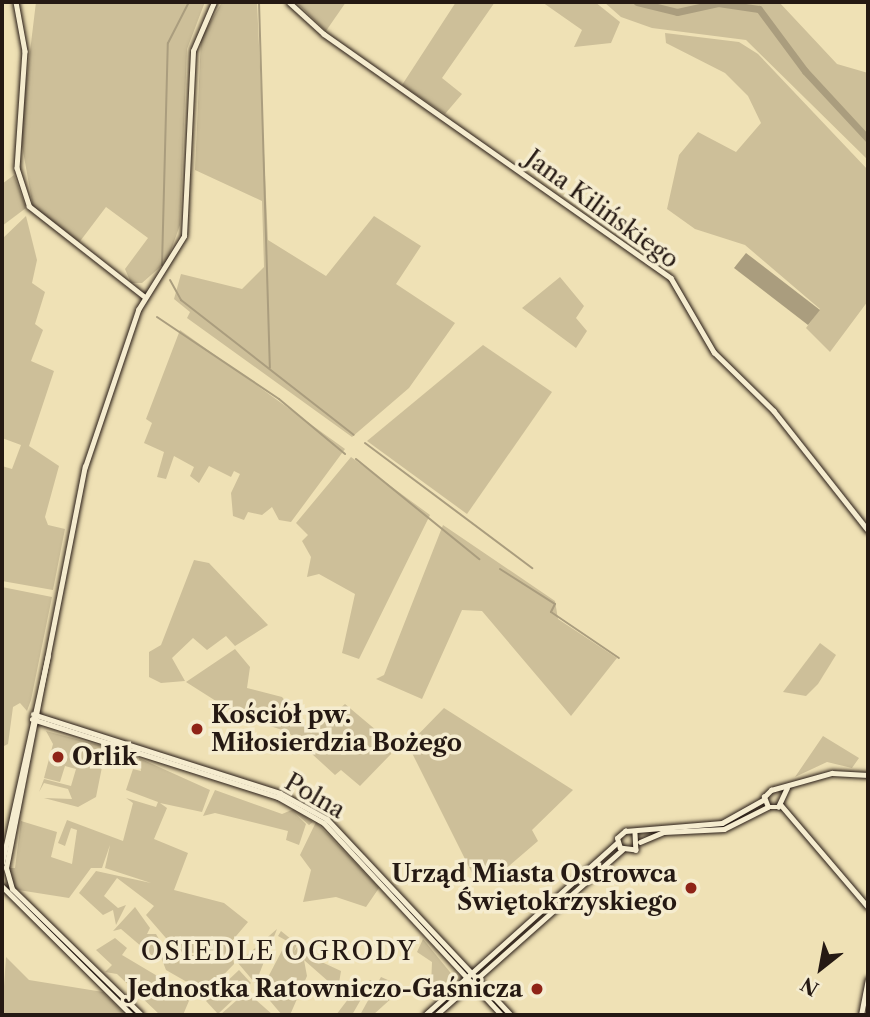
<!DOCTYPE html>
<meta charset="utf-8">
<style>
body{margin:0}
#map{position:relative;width:870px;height:1017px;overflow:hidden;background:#efe1b5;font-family:"Libre Caslon Text",serif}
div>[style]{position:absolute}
.green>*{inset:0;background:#cdbf99}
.water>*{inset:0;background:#aa9d7e}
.stream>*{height:2px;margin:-1px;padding:0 1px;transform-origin:1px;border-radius:1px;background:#aa9d7e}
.river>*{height:7px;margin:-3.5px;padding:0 3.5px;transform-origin:3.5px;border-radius:3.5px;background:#aa9d7e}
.roads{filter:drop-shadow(0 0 2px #251913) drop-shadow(0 0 2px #251913)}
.secondary>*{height:4.5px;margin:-2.25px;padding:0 2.25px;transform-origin:2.25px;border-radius:2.25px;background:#f5eccf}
.dots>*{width:19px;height:19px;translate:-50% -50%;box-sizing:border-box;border:4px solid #f5eccf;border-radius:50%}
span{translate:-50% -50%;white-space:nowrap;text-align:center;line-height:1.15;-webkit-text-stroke:7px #f5eccf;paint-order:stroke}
.street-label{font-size:24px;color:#251913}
.poi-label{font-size:24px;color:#251913;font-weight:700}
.left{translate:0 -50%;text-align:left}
.right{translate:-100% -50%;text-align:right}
.neighbourhood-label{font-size:26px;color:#251913;letter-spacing:2px}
.frame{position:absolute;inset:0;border:4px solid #251913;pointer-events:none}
.north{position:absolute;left:786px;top:933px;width:70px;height:70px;-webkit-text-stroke:5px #f5eccf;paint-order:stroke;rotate:211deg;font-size:19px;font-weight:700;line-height:28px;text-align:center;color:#251913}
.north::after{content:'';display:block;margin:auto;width:24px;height:32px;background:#251913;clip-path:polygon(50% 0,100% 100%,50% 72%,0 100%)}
</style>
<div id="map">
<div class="green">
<div style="clip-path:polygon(36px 2px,205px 2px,187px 49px,180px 225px,167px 261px,142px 283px,131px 283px,125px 269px,148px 238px,106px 207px,78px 244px,33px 207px,20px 134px)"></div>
<div style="clip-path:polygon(222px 2px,257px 2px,268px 240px,326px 276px,374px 216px,421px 246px,396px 284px,455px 323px,409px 388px,352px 437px,187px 318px,190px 312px,174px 299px,181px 274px,242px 289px,264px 267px,262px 201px,195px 170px,201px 38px)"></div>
<div style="clip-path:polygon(296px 2px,346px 2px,326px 31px)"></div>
<div style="clip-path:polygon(456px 2px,495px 2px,442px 78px,462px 94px,445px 114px,402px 85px)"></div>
<div style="clip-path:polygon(542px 2px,595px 2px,620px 22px,611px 43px,574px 47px,582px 30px)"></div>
<div style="clip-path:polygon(604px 2px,779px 2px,837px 64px,868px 73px,868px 160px,746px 40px,652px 28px,621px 17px)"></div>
<div style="clip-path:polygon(665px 33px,739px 42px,758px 54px,868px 170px,868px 301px,830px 352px,806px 328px,820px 309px,745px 245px,695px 229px,667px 209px,679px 155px,698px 132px,736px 152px,761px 123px,748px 96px,725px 73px,666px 43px)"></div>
<div style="clip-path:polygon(14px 175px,26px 208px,2px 226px,2px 184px)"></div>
<div style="clip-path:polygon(26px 216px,37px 260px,32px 283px,45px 292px,35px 324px,43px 330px,31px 361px,54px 371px,29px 446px,59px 466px,45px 517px,48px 525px,65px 529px,53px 590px,2px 581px,2px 466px,12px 469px,21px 445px,2px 438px,2px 239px)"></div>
<div style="clip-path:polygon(560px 277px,584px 306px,576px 318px,587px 331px,576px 348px,522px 308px)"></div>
<div style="clip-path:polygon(180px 330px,345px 449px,291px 522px,279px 520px,272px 507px,262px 515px,248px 512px,244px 520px,233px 516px,231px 493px,240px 474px,234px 471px,231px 477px,209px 466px,199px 483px,190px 476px,194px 467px,174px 456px,166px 479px,157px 477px,164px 452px,144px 443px,152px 423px,146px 419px)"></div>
<div style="clip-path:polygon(483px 345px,552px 392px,467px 514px,367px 441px)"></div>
<div style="clip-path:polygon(351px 457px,430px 515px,359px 659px,342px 653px,355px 594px,319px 574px,307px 577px,311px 557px,302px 541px,308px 535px,296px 523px)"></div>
<div style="clip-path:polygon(443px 525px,555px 601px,558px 619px,617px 658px,571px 716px,482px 611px,462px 610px,422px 699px,376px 679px,384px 675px)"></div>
<div style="clip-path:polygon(194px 560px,209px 563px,268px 625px,235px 646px,226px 636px,207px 650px,193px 638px,172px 658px,185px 681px,161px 683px,149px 677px,149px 652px,161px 645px)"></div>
<div style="clip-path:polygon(2px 587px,52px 597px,31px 700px,27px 711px,20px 703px,13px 707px,8px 744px,2px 747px)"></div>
<div style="clip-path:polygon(820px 643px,836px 655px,818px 684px,806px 696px,783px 692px)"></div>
<div style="clip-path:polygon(235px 649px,250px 667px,247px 688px,282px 697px,311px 733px,345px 704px,389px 741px,391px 754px,360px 786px,341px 770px,335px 775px,288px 732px,238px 715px,186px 682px)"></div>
<div style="clip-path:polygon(444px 708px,573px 790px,532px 830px,538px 841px,502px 872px,492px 862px,474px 877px,408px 745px)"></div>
<div style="clip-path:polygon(46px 731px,106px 747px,96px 797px,78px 807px,44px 798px,72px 799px,68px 789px,44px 783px,39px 792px,44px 779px,71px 786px,76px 769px,65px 766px,60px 782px,44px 778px,53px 744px)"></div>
<div style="clip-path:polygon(823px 736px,859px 758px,852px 768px,827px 762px,795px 777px)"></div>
<div style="clip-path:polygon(139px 758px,210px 790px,202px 812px,160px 803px,167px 808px,154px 839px,188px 853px,174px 890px,224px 903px,248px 922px,231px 942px,234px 964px,206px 993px,166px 970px,161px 957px,156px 959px,121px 929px,113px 931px,135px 907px,150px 928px,147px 934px,156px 934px,166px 951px,172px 947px,172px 955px,229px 955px,178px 952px,146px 915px,154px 906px,117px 878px,104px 896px,118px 908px,126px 905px,116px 925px,113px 910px,103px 915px,79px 893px,96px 871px,151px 883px,105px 868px,110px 845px,102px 868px,91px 868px,69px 898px,12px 889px,5px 875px,6px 868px,15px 868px,21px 821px,57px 832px,51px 857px,72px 864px,77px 830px,71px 828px,65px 846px,58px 843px,67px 820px,123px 841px,133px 803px,126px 798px,156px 807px,158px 802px,126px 790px,133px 769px,141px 771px)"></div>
<div style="clip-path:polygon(215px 790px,282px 814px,294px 809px,313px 822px,309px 825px,295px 813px,306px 824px,299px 845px,286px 840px,288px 831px,215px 813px,203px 816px)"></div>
<div style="clip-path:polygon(316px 822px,379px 888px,366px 907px,336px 897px,303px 902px,311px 870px,300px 855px)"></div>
<div style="clip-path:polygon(277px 929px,258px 977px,266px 981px,287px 941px,278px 936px,281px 931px,297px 944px,294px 952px,300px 942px,298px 951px,341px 971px,339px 983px,329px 982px,304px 960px,307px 976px,290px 1015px,282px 1015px,238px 963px)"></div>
<div style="clip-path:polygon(115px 938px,127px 948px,122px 955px,191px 996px,183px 1015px,160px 1015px,117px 974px,105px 972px,112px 965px,96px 950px)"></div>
<div style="clip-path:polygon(423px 939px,454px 977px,443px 990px,431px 986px,432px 962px,417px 952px)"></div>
<div style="clip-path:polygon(6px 957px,29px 980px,103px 992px,124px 1013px,2px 1015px)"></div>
<div style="clip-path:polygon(239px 970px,251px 983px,218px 1014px,206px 1001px)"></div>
<div style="clip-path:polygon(381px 977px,404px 987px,373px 1015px,360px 1015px)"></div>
<div style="clip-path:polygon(372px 980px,352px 1015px,336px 1015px,352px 994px,350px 986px)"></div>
<div style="clip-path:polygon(246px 992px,247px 992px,273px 1015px,220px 1015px)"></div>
</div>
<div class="water">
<div style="clip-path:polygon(746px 253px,820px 310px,808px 325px,734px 268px)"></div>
</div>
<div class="stream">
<div style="left:259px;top:2px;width:366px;rotate:88.3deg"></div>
<div style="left:162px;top:265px;width:222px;rotate:-88.5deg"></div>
<div style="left:168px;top:43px;width:46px;rotate:-62.9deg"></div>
<div style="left:170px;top:280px;width:23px;rotate:61deg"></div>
<div style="left:181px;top:300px;width:219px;rotate:38deg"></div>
<div style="left:157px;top:317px;width:147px;rotate:33.9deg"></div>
<div style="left:279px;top:399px;width:86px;rotate:39.8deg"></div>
<div style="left:365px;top:443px;width:209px;rotate:36.8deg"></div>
<div style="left:356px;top:459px;width:159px;rotate:39.1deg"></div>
<div style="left:500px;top:569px;width:65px;rotate:32.5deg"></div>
<div style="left:555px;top:604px;width:9px;rotate:117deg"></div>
<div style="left:551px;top:612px;width:82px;rotate:34.1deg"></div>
</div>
<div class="river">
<div style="left:637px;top:2px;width:41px;rotate:14deg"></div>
<div style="left:677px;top:12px;width:42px;rotate:-12.4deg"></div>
<div style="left:718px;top:3px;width:41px;rotate:8.3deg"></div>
<div style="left:759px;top:9px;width:77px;rotate:53.4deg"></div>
<div style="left:805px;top:71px;width:93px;rotate:47.2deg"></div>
</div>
<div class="roads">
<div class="secondary">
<div style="left:16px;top:2px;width:50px;rotate:79.6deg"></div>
<div style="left:25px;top:51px;width:117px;rotate:93.9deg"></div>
<div style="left:17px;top:168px;width:40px;rotate:72deg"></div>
<div style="left:29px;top:206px;width:147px;rotate:38.1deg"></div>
<div style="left:289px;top:2px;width:47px;rotate:42.4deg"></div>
<div style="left:324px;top:34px;width:424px;rotate:35.1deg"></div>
<div style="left:671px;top:278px;width:86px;rotate:59.8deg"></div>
<div style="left:714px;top:352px;width:84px;rotate:44.5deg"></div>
<div style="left:774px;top:411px;width:152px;rotate:51.7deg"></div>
<div style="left:33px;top:714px;width:259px;rotate:17.7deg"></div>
<div style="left:280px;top:793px;width:54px;rotate:29deg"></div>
<div style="left:327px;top:819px;width:269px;rotate:46.8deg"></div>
<div style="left:32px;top:719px;width:258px;rotate:17.6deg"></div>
<div style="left:278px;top:797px;width:53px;rotate:29.5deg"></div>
<div style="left:324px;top:823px;width:262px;rotate:47.2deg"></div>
<div style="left:781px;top:805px;width:134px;rotate:49.5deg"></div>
<div style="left:768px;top:807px;width:11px;rotate:-112deg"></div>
<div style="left:764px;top:797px;width:10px;rotate:-45deg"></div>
<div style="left:771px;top:790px;width:63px;rotate:-15.6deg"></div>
<div style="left:832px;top:773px;width:36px;rotate:3deg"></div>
<div style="left:768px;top:807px;width:10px"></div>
<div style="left:778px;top:807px;width:21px;rotate:-65deg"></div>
<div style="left:635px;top:833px;width:17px;rotate:87deg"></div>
<div style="left:636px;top:850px;width:16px;rotate:-173deg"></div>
<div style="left:620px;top:848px;width:10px;rotate:-107deg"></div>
<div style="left:617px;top:838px;width:11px;rotate:-41deg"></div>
<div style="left:625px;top:831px;width:97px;rotate:-4.7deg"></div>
<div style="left:722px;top:823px;width:47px;rotate:-29.3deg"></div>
<div style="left:640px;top:842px;width:26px;rotate:-23deg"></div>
<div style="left:664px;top:832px;width:60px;rotate:-2.9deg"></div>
<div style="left:724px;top:829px;width:49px;rotate:-26.6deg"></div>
<div style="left:2px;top:863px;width:212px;rotate:-77.5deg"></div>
<div style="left:2px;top:886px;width:183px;rotate:44.8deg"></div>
<div style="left:141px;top:1015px;width:180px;rotate:-135.7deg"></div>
<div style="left:12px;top:889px;width:22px;rotate:-106deg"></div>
<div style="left:6px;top:868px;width:409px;rotate:-78.9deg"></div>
<div style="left:85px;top:467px;width:166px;rotate:-71.3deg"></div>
<div style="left:138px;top:310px;width:87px;rotate:-58.1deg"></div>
<div style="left:184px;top:236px;width:185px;rotate:-87.2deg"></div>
<div style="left:193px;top:51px;width:53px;rotate:-66.8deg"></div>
<div style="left:425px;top:1015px;width:258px;rotate:-41.9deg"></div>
<div style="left:436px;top:1015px;width:249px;rotate:-41.6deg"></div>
<div style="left:861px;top:1015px;width:36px;rotate:-79deg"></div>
</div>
</div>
<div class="dots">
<div style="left:197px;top:729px;background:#8f2418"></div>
<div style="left:58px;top:757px;background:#8f2418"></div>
<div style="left:691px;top:888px;background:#8f2418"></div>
<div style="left:537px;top:989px;background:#8f2418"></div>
</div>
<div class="street-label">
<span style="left:602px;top:209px;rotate:36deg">Jana Kilińskiego</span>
<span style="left:315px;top:796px;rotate:30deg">Polna</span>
</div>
<div class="poi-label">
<span class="left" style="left:211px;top:729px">Kościół pw.<br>Miłosierdzia Bożego</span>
<span class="left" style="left:72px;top:757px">Orlik</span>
<span class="right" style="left:677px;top:888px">Urząd Miasta Ostrowca<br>Świętokrzyskiego</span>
<span class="right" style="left:523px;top:989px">Jednostka Ratowniczo-Gaśnicza</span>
</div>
<div class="neighbourhood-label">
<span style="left:279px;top:952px">OSIEDLE OGRODY</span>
</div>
<div class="frame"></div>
<div class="north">N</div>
</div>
